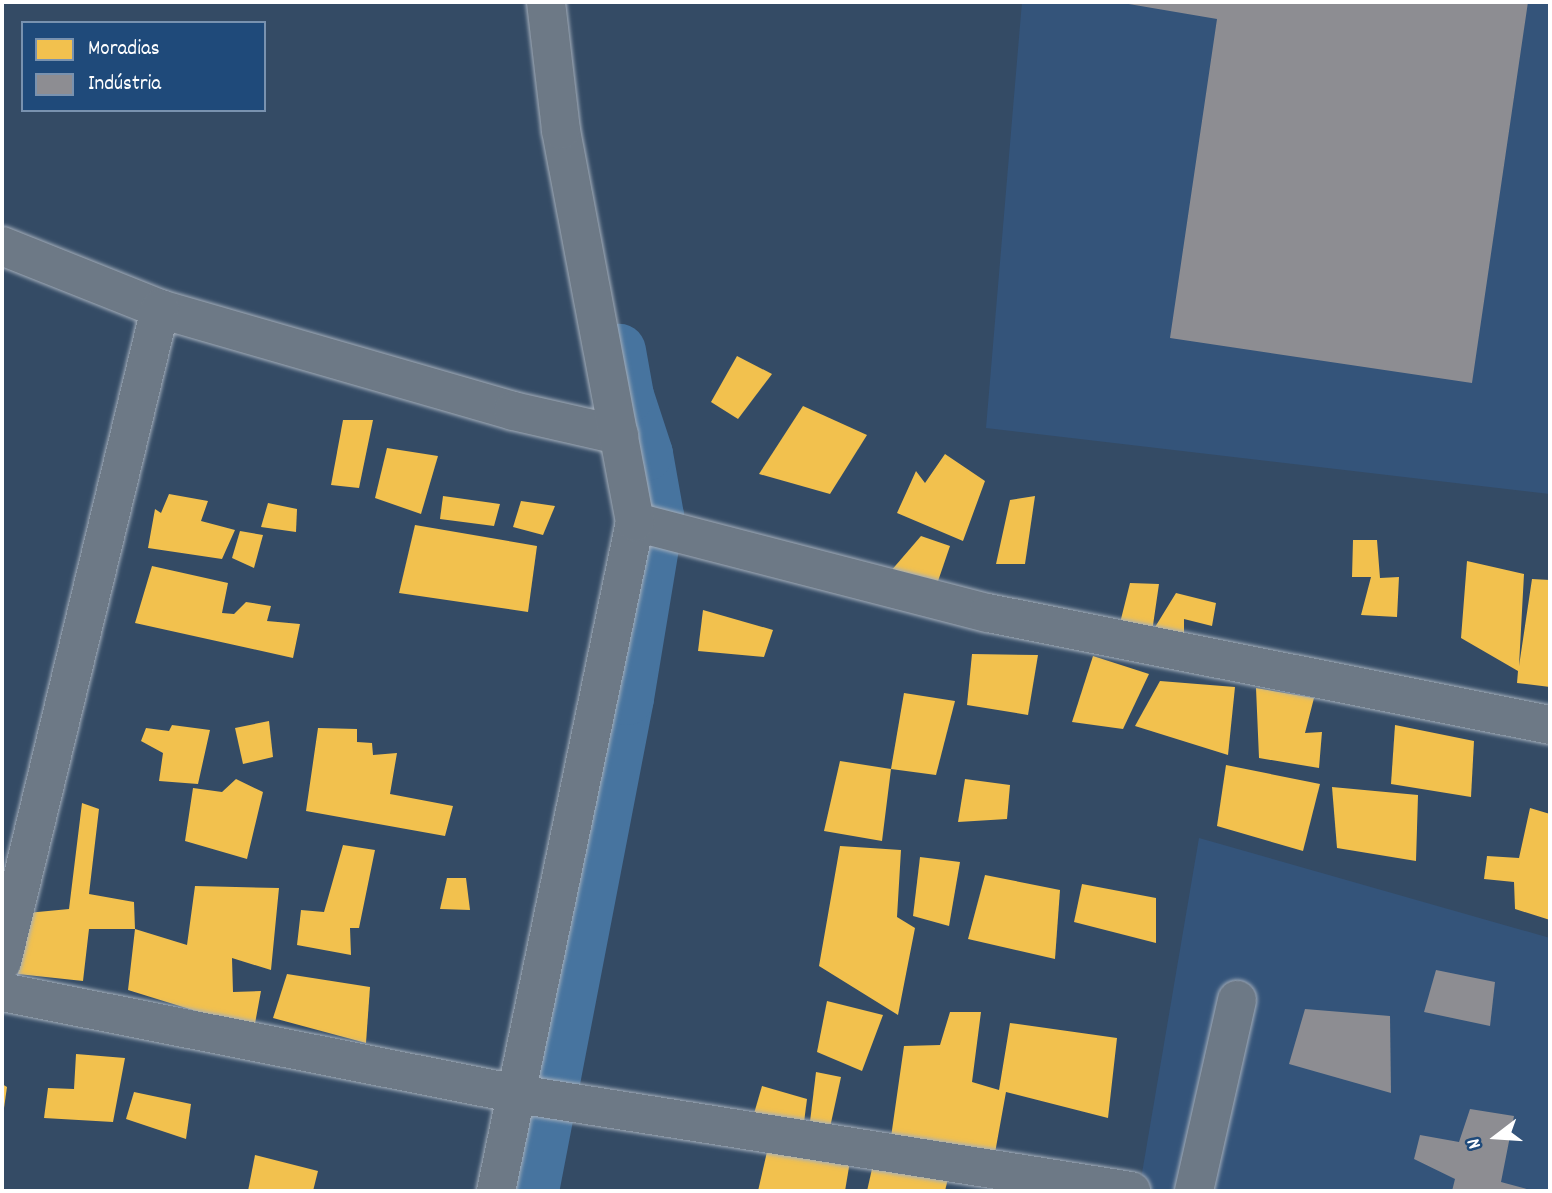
<!DOCTYPE html>
<meta charset="utf-8">
<style>
body{margin:0}
#map{position:relative;width:1552px;height:1193px;overflow:hidden;background:#344b65;font-family:Dekko,sans-serif}
div>[style]{position:absolute}
.built>*{inset:0;background:#34547a}
.homes>*{inset:0;background:#f2c14e}
.industry>*{inset:0;background:#8d8d92}
.canal>*{height:54px;margin:-27px;padding:0 27px;transform-origin:27px;border-radius:27px;background:#47749f}
.roads{filter:drop-shadow(0 0 2px #a4aeba) drop-shadow(0 0 2px #a4aeba)}
.street>*{height:38px;margin:-19px;padding:0 19px;transform-origin:19px;border-radius:19px;background:#6d7986}
span{translate:-50% -50%;white-space:nowrap;text-align:center;line-height:1.15;-webkit-text-stroke:7px #1f4a7a;paint-order:stroke}
.frame{position:absolute;inset:0;border:4px solid #fff;pointer-events:none}
.legend{position:absolute;left:21px;top:21px;width:245px;height:91px;box-sizing:border-box;background:#1f4a7a;border:2px solid #7992af;margin:0;padding:9px 12px;list-style:none;font-size:21px;color:#fff}
.legend li{display:flex;align-items:center;gap:14px;height:35px}
.legend b{width:35px;border:2px solid #7992af}
.north{position:absolute;left:1461px;top:1102px;width:70px;height:70px;-webkit-text-stroke:5px #1f4a7a;paint-order:stroke;rotate:253deg;font-size:19px;font-weight:700;line-height:28px;text-align:center;color:#fff}
.north::after{content:'';display:block;margin:auto;width:24px;height:32px;background:#fff;clip-path:polygon(50% 0,100% 100%,50% 72%,0 100%)}
</style>
<div id="map">
<div class="built">
<div style="clip-path:polygon(1022px 2px,1550px 2px,1550px 494px,986px 428px)"></div>
<div style="clip-path:polygon(1199px 838px,1550px 938px,1550px 1191px,1139px 1191px)"></div>
</div>
<div class="homes">
<div style="clip-path:polygon(737px 356px,772px 374px,738px 419px,711px 402px)"></div>
<div style="clip-path:polygon(803px 406px,867px 435px,830px 494px,759px 474px)"></div>
<div style="clip-path:polygon(343px 420px,373px 420px,359px 488px,331px 485px)"></div>
<div style="clip-path:polygon(387px 448px,438px 456px,421px 514px,375px 498px)"></div>
<div style="clip-path:polygon(945px 454px,985px 481px,963px 541px,897px 513px,916px 471px,925px 483px)"></div>
<div style="clip-path:polygon(169px 494px,208px 501px,201px 521px,235px 530px,222px 559px,148px 548px,155px 509px,161px 513px)"></div>
<div style="clip-path:polygon(443px 496px,500px 504px,494px 526px,440px 519px)"></div>
<div style="clip-path:polygon(1035px 496px,1025px 564px,996px 564px,1010px 500px)"></div>
<div style="clip-path:polygon(521px 501px,555px 506px,543px 535px,513px 527px)"></div>
<div style="clip-path:polygon(268px 503px,297px 509px,296px 532px,261px 527px)"></div>
<div style="clip-path:polygon(415px 525px,537px 546px,528px 612px,399px 593px)"></div>
<div style="clip-path:polygon(240px 531px,263px 535px,254px 568px,232px 558px)"></div>
<div style="clip-path:polygon(921px 536px,950px 546px,937px 584px,890px 572px)"></div>
<div style="clip-path:polygon(1353px 540px,1377px 540px,1380px 578px,1399px 577px,1397px 617px,1361px 615px,1371px 577px,1352px 577px)"></div>
<div style="clip-path:polygon(1467px 561px,1524px 574px,1519px 666px,1532px 579px,1550px 580px,1550px 687px,1517px 683px,1518px 671px,1461px 638px)"></div>
<div style="clip-path:polygon(152px 566px,228px 583px,222px 613px,234px 614px,246px 602px,271px 606px,267px 621px,300px 624px,293px 658px,135px 623px)"></div>
<div style="clip-path:polygon(1130px 583px,1159px 584px,1152px 632px,1176px 593px,1216px 603px,1212px 626px,1184px 619px,1184px 634px,1152px 632px,1120px 623px)"></div>
<div style="clip-path:polygon(703px 610px,773px 630px,764px 657px,698px 651px)"></div>
<div style="clip-path:polygon(972px 654px,1038px 655px,1028px 715px,967px 705px)"></div>
<div style="clip-path:polygon(1093px 656px,1149px 674px,1123px 729px,1072px 722px)"></div>
<div style="clip-path:polygon(1160px 681px,1235px 687px,1228px 755px,1135px 726px)"></div>
<div style="clip-path:polygon(1256px 688px,1314px 698px,1305px 733px,1322px 732px,1319px 768px,1259px 758px)"></div>
<div style="clip-path:polygon(904px 693px,955px 701px,936px 775px,891px 769px)"></div>
<div style="clip-path:polygon(269px 721px,273px 757px,243px 764px,235px 728px)"></div>
<div style="clip-path:polygon(172px 725px,210px 730px,198px 784px,159px 781px,163px 753px,141px 741px,146px 728px,169px 731px)"></div>
<div style="clip-path:polygon(1395px 725px,1474px 741px,1471px 797px,1391px 784px)"></div>
<div style="clip-path:polygon(318px 728px,357px 729px,357px 742px,372px 743px,373px 755px,397px 753px,390px 794px,453px 806px,445px 836px,306px 811px)"></div>
<div style="clip-path:polygon(840px 761px,891px 769px,882px 841px,824px 831px)"></div>
<div style="clip-path:polygon(1226px 765px,1320px 784px,1303px 851px,1217px 826px)"></div>
<div style="clip-path:polygon(236px 779px,263px 792px,247px 859px,185px 841px,193px 788px,222px 792px)"></div>
<div style="clip-path:polygon(965px 779px,1010px 785px,1007px 819px,958px 822px)"></div>
<div style="clip-path:polygon(1332px 787px,1418px 795px,1416px 861px,1337px 848px)"></div>
<div style="clip-path:polygon(82px 803px,99px 809px,89px 894px,134px 902px,135px 929px,89px 929px,83px 981px,18px 974px,27px 913px,69px 909px)"></div>
<div style="clip-path:polygon(1530px 808px,1550px 814px,1550px 920px,1515px 909px,1514px 882px,1484px 879px,1487px 856px,1519px 858px)"></div>
<div style="clip-path:polygon(343px 845px,375px 850px,359px 928px,350px 928px,351px 955px,297px 945px,301px 910px,324px 912px)"></div>
<div style="clip-path:polygon(840px 846px,901px 850px,897px 917px,915px 928px,898px 1015px,819px 966px)"></div>
<div style="clip-path:polygon(920px 857px,960px 862px,949px 926px,913px 916px)"></div>
<div style="clip-path:polygon(985px 875px,1060px 890px,1055px 959px,968px 939px)"></div>
<div style="clip-path:polygon(447px 878px,466px 878px,470px 910px,440px 909px)"></div>
<div style="clip-path:polygon(1082px 884px,1156px 898px,1156px 943px,1074px 922px)"></div>
<div style="clip-path:polygon(195px 886px,279px 888px,271px 970px,232px 958px,233px 992px,261px 991px,254px 1029px,128px 990px,135px 929px,187px 945px)"></div>
<div style="clip-path:polygon(287px 974px,370px 987px,366px 1043px,273px 1018px)"></div>
<div style="clip-path:polygon(827px 1001px,883px 1015px,862px 1071px,817px 1052px)"></div>
<div style="clip-path:polygon(950px 1012px,981px 1012px,972px 1082px,999px 1090px,1010px 1023px,1117px 1038px,1108px 1118px,1006px 1092px,993px 1164px,890px 1144px,904px 1046px,940px 1045px)"></div>
<div style="clip-path:polygon(76px 1054px,125px 1058px,113px 1122px,44px 1118px,48px 1088px,74px 1089px)"></div>
<div style="clip-path:polygon(816px 1072px,841px 1077px,829px 1132px,809px 1130px)"></div>
<div style="clip-path:polygon(2px 1084px,7px 1087px,3px 1115px,2px 1115px)"></div>
<div style="clip-path:polygon(762px 1086px,807px 1099px,803px 1130px,753px 1117px)"></div>
<div style="clip-path:polygon(134px 1092px,191px 1104px,186px 1139px,126px 1119px)"></div>
<div style="clip-path:polygon(769px 1143px,851px 1155px,845px 1191px,758px 1191px)"></div>
<div style="clip-path:polygon(255px 1155px,318px 1171px,313px 1191px,248px 1191px)"></div>
<div style="clip-path:polygon(874px 1160px,950px 1170px,945px 1191px,867px 1191px)"></div>
</div>
<div class="industry">
<div style="clip-path:polygon(1117px 2px,1528px 2px,1472px 383px,1170px 338px,1217px 19px)"></div>
<div style="clip-path:polygon(1436px 970px,1495px 982px,1490px 1026px,1424px 1012px)"></div>
<div style="clip-path:polygon(1305px 1009px,1390px 1016px,1391px 1093px,1289px 1064px)"></div>
<div style="clip-path:polygon(1470px 1109px,1514px 1116px,1501px 1182px,1534px 1191px,1452px 1191px,1455px 1179px,1414px 1159px,1420px 1135px,1459px 1142px)"></div>
</div>
<div class="canal">
<div style="left:532px;top:1191px;width:502px;rotate:-79.09deg"></div>
<div style="left:627px;top:698px;width:184px;rotate:-80.6deg"></div>
<div style="left:657px;top:516px;width:63px;rotate:-100.1deg"></div>
<div style="left:646px;top:454px;width:61px;rotate:-108.1deg"></div>
<div style="left:627px;top:396px;width:46px;rotate:-100.1deg"></div>
</div>
<div class="roads">
<div class="street">
<div style="left:2px;top:246px;width:170px;rotate:21.7deg"></div>
<div style="left:160px;top:309px;width:367px;rotate:16.1deg"></div>
<div style="left:513px;top:411px;width:109px;rotate:12.8deg"></div>
<div style="left:635px;top:522px;width:365px;rotate:14.5deg"></div>
<div style="left:988px;top:613px;width:573px;rotate:11.27deg"></div>
<div style="left:2px;top:962px;width:672px;rotate:-76.4deg"></div>
<div style="left:2px;top:992px;width:525px;rotate:11.2deg"></div>
<div style="left:517px;top:1094px;width:622px;rotate:8.98deg"></div>
<div style="left:496px;top:1191px;width:683px;rotate:-78.26deg"></div>
<div style="left:635px;top:522px;width:399px;rotate:-100.7deg"></div>
<div style="left:561px;top:130px;width:129px;rotate:-96.7deg"></div>
<div style="left:1194px;top:1191px;width:196px;rotate:-77.3deg"></div>
</div>
</div>
<div class="frame"></div>
<ul class="legend">
<li><b style="height:19px;background:#f2c14e"></b>Moradias</li>
<li><b style="height:19px;background:#8d8d92"></b>Indústria</li>
</ul>
<div class="north">N</div>
</div>
